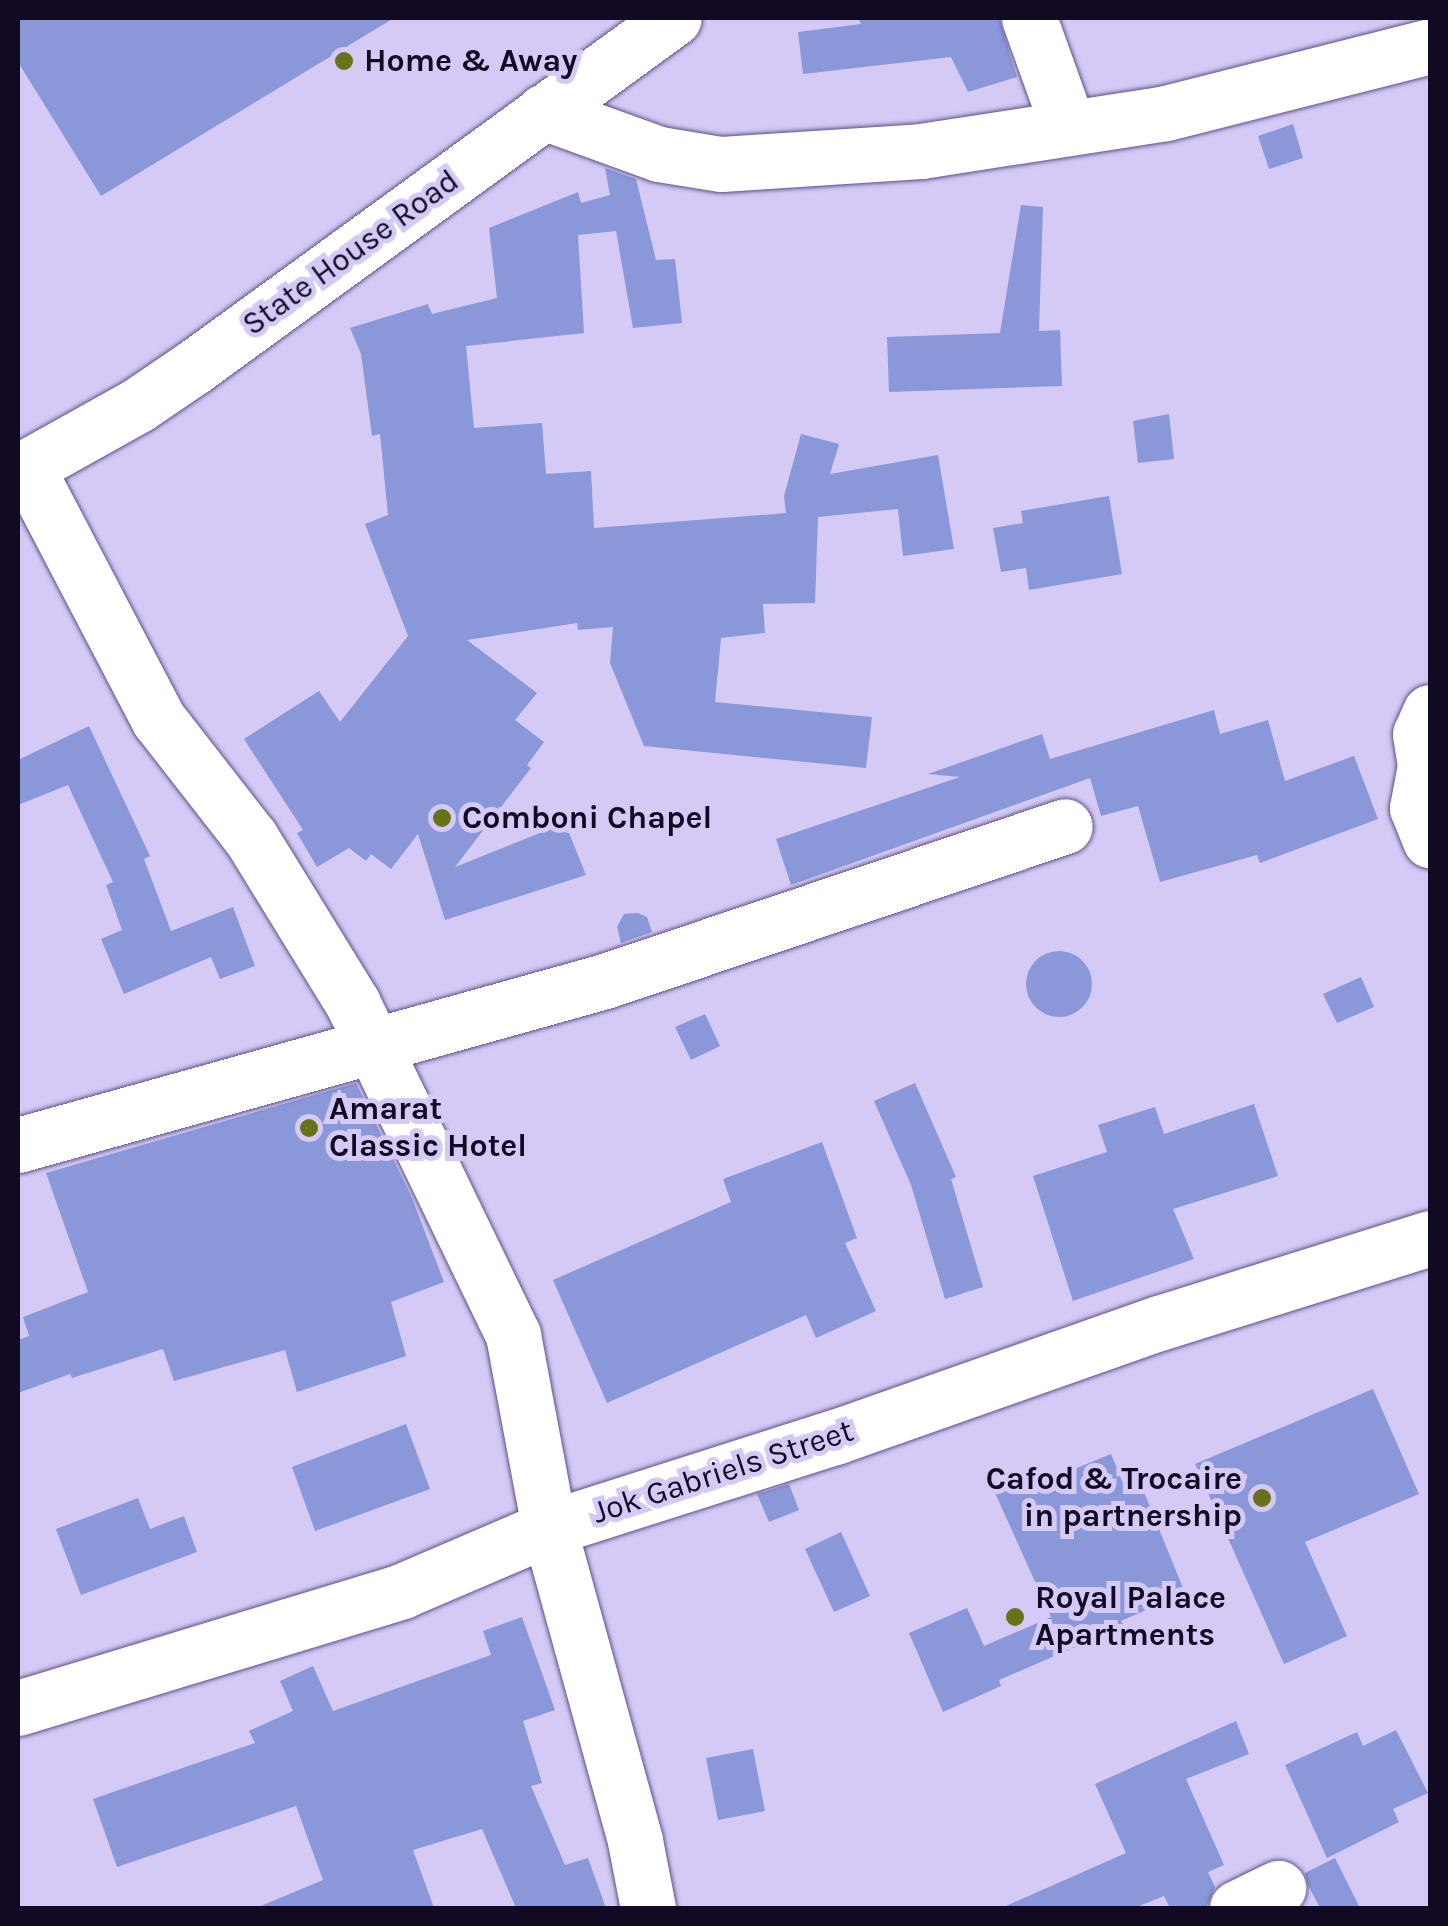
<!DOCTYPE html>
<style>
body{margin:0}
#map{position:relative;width:1448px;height:1926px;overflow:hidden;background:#d4caf5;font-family:Karla,sans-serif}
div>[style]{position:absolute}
.building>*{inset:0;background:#8a97d9}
.round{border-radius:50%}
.roads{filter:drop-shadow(0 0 2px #604f8c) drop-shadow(0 0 2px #604f8c)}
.minor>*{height:55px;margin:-27.5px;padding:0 27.5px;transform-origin:27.5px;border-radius:27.5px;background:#fff}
.major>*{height:55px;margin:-27.5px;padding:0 27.5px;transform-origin:27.5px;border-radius:27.5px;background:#fff}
.dots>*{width:28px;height:28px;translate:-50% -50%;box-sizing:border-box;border:5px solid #d4caf5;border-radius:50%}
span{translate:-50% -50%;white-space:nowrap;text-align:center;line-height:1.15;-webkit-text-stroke:10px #d4caf5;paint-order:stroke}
.poi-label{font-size:32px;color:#120a23;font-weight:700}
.left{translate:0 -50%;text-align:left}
.right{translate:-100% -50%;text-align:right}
.street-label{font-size:32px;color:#120a23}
.frame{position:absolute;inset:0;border:20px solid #120a23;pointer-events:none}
</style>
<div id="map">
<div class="building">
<div style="clip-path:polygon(18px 18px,394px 18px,101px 196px,18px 62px)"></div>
<div style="clip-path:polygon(858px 18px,999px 18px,1017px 77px,968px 92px,951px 57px,803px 74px,798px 32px,861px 24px)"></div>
<div style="clip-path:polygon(1293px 124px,1303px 158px,1269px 169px,1258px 136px)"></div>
<div style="clip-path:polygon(605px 168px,636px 179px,656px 260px,675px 259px,682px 323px,633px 328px,616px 231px,578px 235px,584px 333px,466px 346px,474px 428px,542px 423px,546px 474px,591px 471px,594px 528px,786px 513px,784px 496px,801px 434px,839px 444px,830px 474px,938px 455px,954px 549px,903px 556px,898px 509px,818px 517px,815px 603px,763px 604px,765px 633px,721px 638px,715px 702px,872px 717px,866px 768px,644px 746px,610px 663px,613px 627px,578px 630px,577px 623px,467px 640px,537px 693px,515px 720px,544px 742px,527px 765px,531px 768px,455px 867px,565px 823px,586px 875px,445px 920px,418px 834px,391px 869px,371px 854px,366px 861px,349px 848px,317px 867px,297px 833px,303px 830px,244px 739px,319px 691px,340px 722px,408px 636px,365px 524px,388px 515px,380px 434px,372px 436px,361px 354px,350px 328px,428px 304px,432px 314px,497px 298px,489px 228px,578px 192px,581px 203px,610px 195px)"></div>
<div style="clip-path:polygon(1021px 205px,1043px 207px,1039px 331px,1060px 330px,1062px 386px,889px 392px,887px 337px,1000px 333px)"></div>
<div style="clip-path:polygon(1169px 414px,1174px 459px,1138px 463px,1133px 421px)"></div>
<div style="clip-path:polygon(1109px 496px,1122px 574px,1029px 590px,1026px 568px,1001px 572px,993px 528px,1023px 523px,1021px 511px)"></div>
<div style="clip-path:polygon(1214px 710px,1220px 734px,1268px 720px,1285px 781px,1354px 756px,1378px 819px,1260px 863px,1257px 855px,1160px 882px,1138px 806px,1101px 816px,1090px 778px,791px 885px,776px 839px,960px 777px,928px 774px,1042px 734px,1050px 759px)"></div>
<div style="clip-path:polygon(89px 726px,150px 856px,144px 859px,171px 931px,233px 907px,255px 966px,220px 979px,211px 957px,124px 994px,101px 939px,122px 930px,106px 885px,113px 882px,68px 785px,18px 805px,18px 760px)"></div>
<div style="clip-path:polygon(638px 913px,647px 917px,652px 932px,621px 943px,617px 927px,624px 914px)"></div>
<div class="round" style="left:1026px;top:951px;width:66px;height:66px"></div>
<div style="clip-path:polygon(1361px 977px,1374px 1007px,1337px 1023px,1323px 994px)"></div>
<div style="clip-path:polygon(705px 1014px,720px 1046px,691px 1060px,675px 1027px)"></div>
<div style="clip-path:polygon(356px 1083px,412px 1198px,444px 1282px,391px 1302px,406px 1356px,297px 1392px,285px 1350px,174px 1381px,163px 1349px,72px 1378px,70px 1374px,18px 1393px,18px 1340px,29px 1336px,23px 1317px,88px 1292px,46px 1173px)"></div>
<div style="clip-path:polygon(915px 1083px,956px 1177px,951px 1179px,983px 1287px,945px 1299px,911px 1185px,874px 1101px)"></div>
<div style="clip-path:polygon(1254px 1104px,1278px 1176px,1173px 1209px,1194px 1259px,1073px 1301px,1033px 1176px,1107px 1152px,1098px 1125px,1155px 1107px,1164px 1134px)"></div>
<div style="clip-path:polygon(822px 1142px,857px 1238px,845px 1243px,876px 1311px,816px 1338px,806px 1315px,607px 1403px,553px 1280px,731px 1202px,723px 1179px)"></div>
<div style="clip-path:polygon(1373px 1389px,1419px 1494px,1305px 1542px,1347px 1636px,1284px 1664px,1195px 1464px)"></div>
<div style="clip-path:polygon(406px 1424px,430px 1489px,315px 1531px,292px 1467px)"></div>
<div style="clip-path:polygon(1111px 1454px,1127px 1493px,1142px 1487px,1185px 1593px,1121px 1621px,1124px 1626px,999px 1680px,1001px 1686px,943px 1712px,909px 1633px,967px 1608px,984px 1646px,1051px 1617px,991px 1484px,1030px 1466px,1038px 1484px)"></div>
<div style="clip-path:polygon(789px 1484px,799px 1510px,769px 1522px,757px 1494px)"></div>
<div style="clip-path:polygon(138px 1498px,150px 1529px,184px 1516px,197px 1552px,81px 1595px,56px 1529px)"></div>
<div style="clip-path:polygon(841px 1532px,870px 1596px,834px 1612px,805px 1549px)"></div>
<div style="clip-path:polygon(522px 1617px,555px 1710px,523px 1721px,542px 1783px,531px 1786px,565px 1865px,588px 1858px,606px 1908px,516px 1908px,482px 1829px,413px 1850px,434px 1908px,256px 1908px,323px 1880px,296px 1806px,117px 1867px,93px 1799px,255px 1743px,249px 1731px,293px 1711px,280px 1681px,313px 1666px,333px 1711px,491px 1655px,483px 1631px)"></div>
<div style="clip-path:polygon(1236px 1721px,1249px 1754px,1186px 1779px,1224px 1865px,1208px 1872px,1215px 1887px,1206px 1908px,1170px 1908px,1164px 1896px,1134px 1908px,1001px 1908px,1126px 1853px,1095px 1784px)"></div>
<div style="clip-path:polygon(1396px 1730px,1428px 1793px,1393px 1809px,1399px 1822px,1327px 1858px,1285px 1765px,1357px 1732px,1363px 1746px)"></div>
<div style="clip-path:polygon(753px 1749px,765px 1811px,718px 1820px,706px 1758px)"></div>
<div style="clip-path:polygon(1335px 1858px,1360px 1908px,1320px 1908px,1308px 1885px,1305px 1873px)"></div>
</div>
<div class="roads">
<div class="minor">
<div style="left:1029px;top:18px;width:116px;rotate:70.3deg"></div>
<div style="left:543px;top:112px;width:123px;rotate:19.9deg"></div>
<div style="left:659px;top:154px;width:63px;rotate:9.2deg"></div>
<div style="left:721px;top:164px;width:200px;rotate:-3.7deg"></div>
<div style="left:921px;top:151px;width:248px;rotate:-8.8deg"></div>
<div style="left:1166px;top:113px;width:272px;rotate:-14.2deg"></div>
<div style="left:27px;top:468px;width:284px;rotate:62.4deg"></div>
<div style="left:159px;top:720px;width:150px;rotate:52.1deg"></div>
<div style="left:251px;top:838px;width:195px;rotate:58.4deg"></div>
<div style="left:353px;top:1004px;width:368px;rotate:64.2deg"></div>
<div style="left:513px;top:1335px;width:196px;rotate:79.4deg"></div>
<div style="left:549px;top:1528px;width:325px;rotate:74.6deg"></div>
<div style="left:635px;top:1841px;width:68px;rotate:79deg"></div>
<div style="left:1430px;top:712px;width:24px;rotate:114deg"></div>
<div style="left:1420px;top:734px;width:32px;rotate:81deg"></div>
<div style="left:1425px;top:766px;width:43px;rotate:100.8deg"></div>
<div style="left:1417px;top:808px;width:35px;rotate:68deg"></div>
<div style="left:18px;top:1145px;width:609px;rotate:-15.61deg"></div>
<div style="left:605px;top:981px;width:485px;rotate:-18.6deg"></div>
<div style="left:18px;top:1708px;width:401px;rotate:-16.9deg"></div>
<div style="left:402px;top:1591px;width:160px;rotate:-23.2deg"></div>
<div style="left:549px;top:1528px;width:300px;rotate:-17.7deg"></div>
<div style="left:835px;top:1437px;width:343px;rotate:-19.4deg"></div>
<div style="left:1159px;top:1323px;width:284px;rotate:-17.4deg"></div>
<div style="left:1237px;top:1908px;width:46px;rotate:-26deg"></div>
</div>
<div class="major">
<div style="left:18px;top:472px;width:137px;rotate:-29.2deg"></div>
<div style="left:138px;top:405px;width:68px;rotate:-34.2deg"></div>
<div style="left:194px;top:367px;width:593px;rotate:-36.02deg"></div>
</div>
</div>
<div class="dots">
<div style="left:344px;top:61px;background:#697119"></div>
<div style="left:442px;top:818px;background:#697119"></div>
<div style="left:309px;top:1128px;background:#697119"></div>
<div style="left:1262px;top:1498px;background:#697119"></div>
<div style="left:1015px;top:1617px;background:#697119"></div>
</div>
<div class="poi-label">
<span class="left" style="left:364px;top:61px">Home &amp; Away</span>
<span class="left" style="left:462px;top:818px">Comboni Chapel</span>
<span class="left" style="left:329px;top:1128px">Amarat<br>Classic Hotel</span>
<span class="right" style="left:1242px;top:1498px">Cafod &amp; Trocaire<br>in partnership</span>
<span class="left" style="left:1035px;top:1617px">Royal Palace<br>Apartments</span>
</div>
<div class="street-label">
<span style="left:351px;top:253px;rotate:-36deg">State House Road</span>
<span style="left:723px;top:1472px;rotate:-18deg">Jok Gabriels Street</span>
</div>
<div class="frame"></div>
</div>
